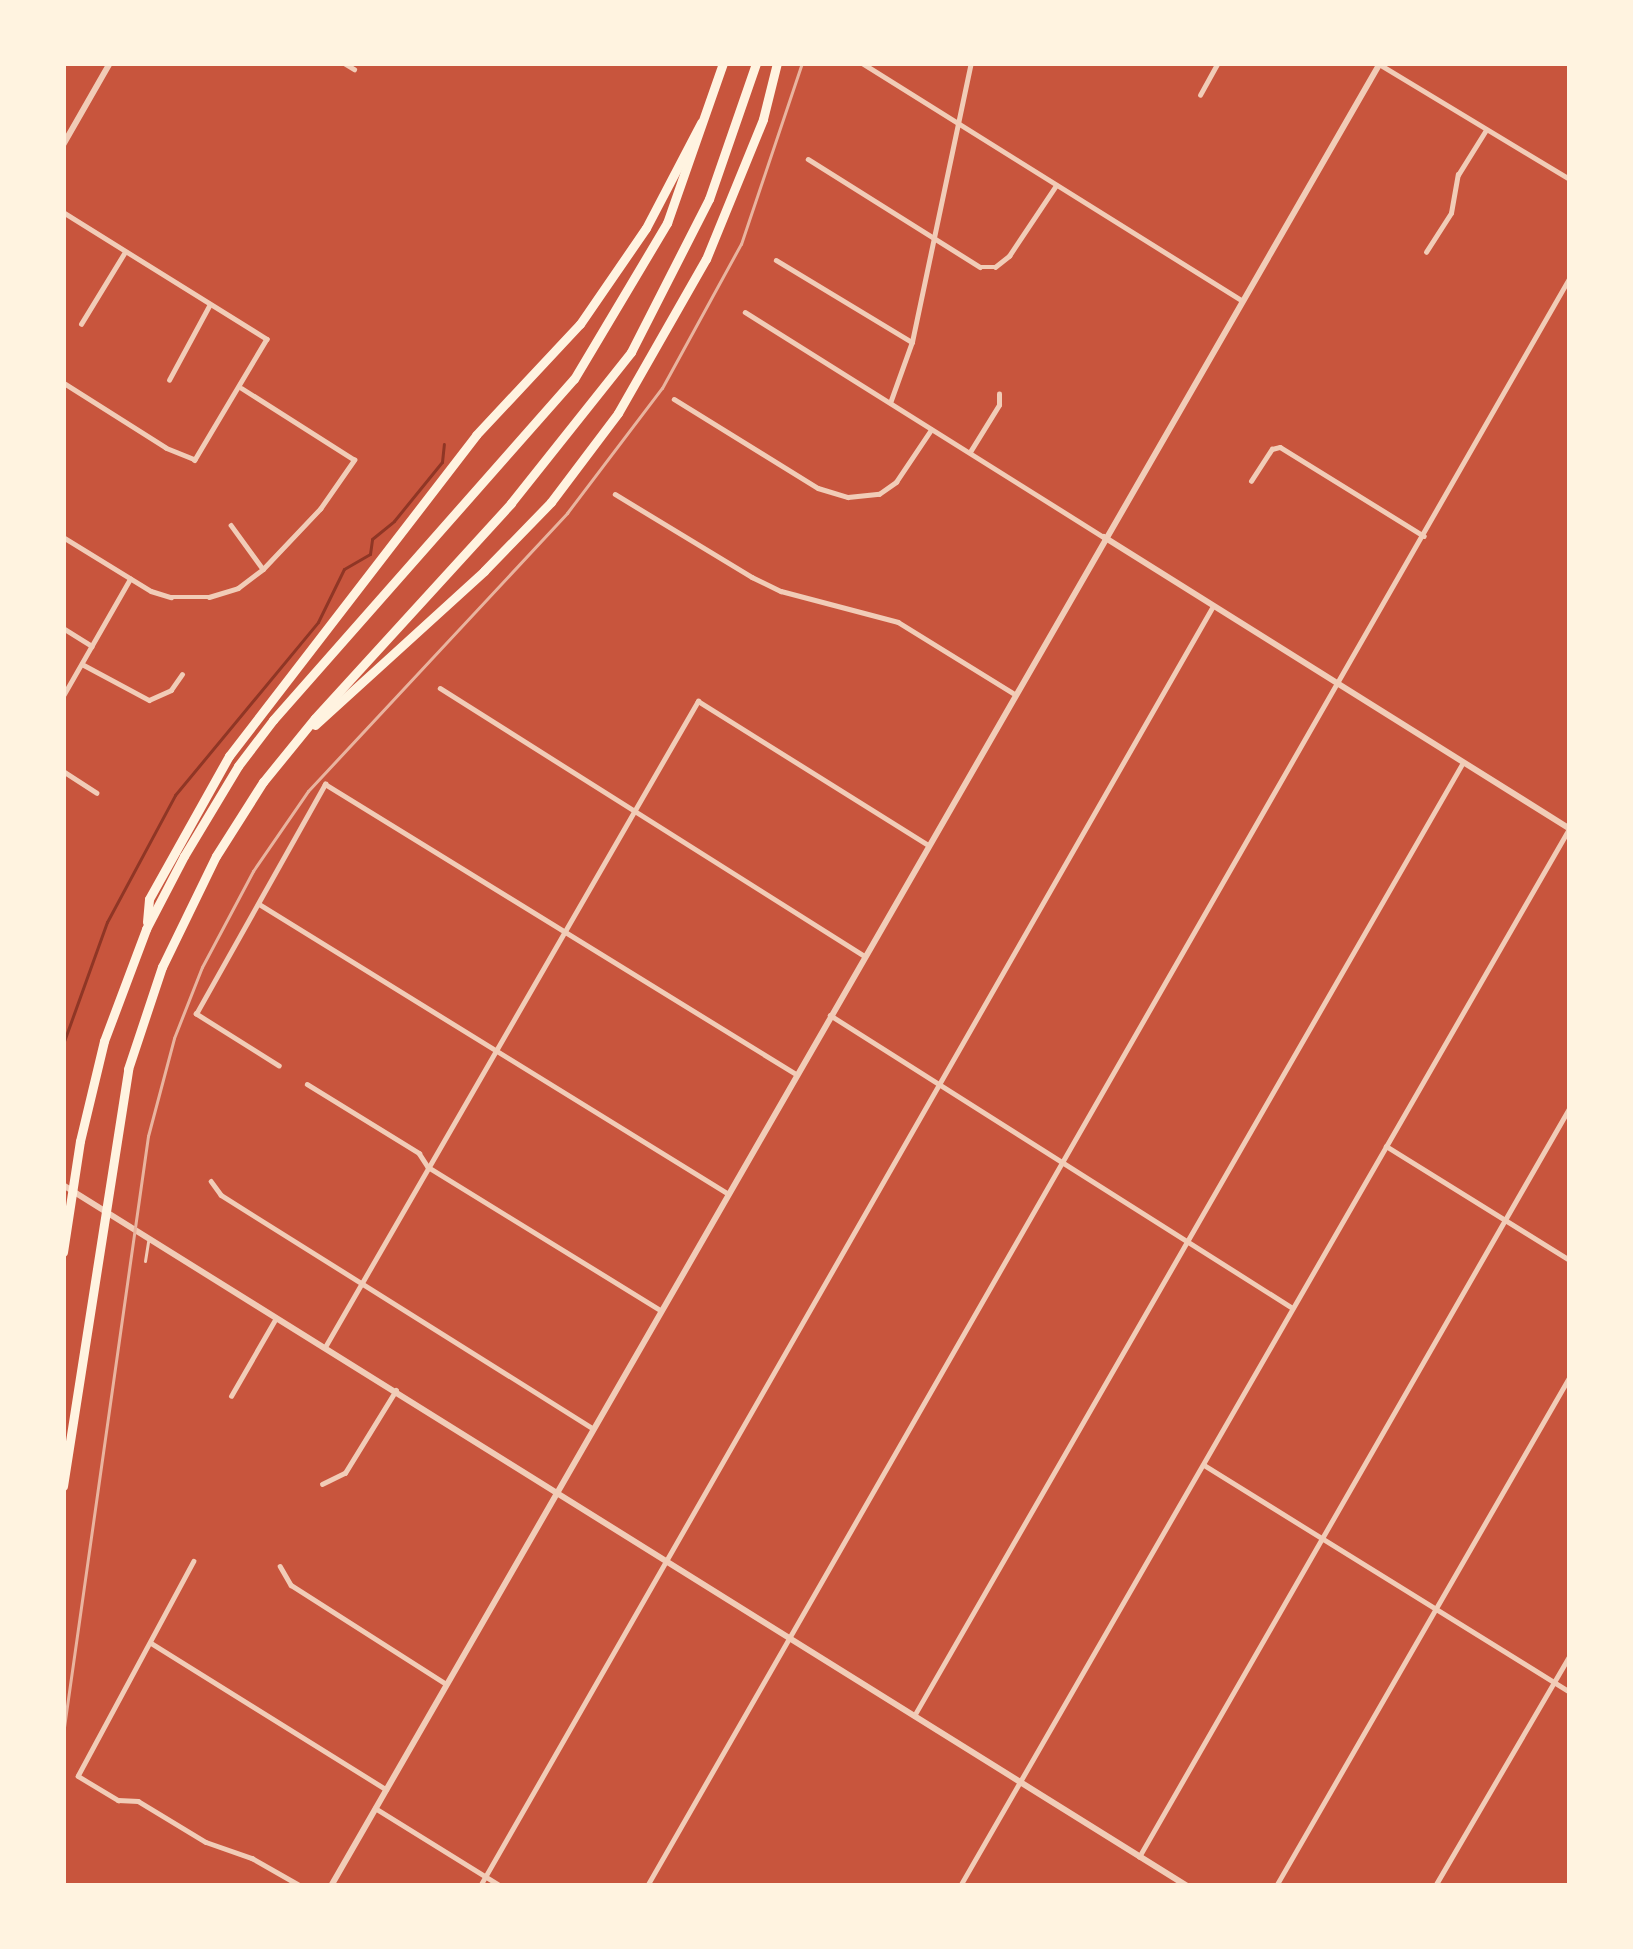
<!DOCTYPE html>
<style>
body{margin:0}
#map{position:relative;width:1633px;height:1949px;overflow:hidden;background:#c8553d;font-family:"Roboto Condensed",sans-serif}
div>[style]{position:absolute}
.stream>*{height:3px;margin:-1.5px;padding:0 1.5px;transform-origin:1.5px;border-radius:1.5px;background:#8f3625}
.service>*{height:3px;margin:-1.5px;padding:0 1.5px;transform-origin:1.5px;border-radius:1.5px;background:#f1ccb7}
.minor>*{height:4.5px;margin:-2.25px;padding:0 2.25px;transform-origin:2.25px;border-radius:2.25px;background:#f1ccb7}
.tertiary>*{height:6px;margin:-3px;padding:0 3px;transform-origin:3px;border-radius:3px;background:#f1ccb7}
.motorway>*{height:9px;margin:-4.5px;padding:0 4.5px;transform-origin:4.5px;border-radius:4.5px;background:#fff3e0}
.tram>*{height:3px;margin:-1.5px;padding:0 1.5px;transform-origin:1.5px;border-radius:1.5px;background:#e9b49f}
span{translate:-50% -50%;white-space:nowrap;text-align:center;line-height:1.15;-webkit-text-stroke:12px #fff3e0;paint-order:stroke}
.frame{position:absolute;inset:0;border:66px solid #fff3e0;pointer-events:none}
</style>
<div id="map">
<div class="stream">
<div style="left:435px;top:64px;width:1px;rotate:-90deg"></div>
<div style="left:63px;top:1044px;width:130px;rotate:-70.2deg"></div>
<div style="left:107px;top:922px;width:144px;rotate:-61.8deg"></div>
<div style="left:175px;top:795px;width:224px;rotate:-50.4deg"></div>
<div style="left:318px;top:622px;width:59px;rotate:-63.9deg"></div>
<div style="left:344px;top:569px;width:30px;rotate:-30deg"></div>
<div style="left:370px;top:554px;width:15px;rotate:-82deg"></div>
<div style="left:372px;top:539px;width:28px;rotate:-39deg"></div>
<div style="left:394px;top:521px;width:76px;rotate:-50.9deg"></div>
<div style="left:442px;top:462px;width:18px;rotate:-84deg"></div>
</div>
<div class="service">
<div style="left:145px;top:1261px;width:20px;rotate:-81deg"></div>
</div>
<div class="minor">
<div style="left:344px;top:63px;width:12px;rotate:31deg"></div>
<div style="left:862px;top:63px;width:448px;rotate:32deg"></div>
<div style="left:1379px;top:64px;width:223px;rotate:31.1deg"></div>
<div style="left:1200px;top:95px;width:37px;rotate:-61deg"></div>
<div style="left:808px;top:159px;width:203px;rotate:32.1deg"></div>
<div style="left:980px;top:267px;width:15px"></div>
<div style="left:995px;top:267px;width:18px;rotate:-38deg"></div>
<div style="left:1009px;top:256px;width:83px;rotate:-56.3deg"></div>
<div style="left:63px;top:212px;width:240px;rotate:31.9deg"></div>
<div style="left:267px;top:339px;width:141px;rotate:120.8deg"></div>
<div style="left:195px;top:460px;width:31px;rotate:-158deg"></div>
<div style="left:166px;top:448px;width:122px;rotate:-147.7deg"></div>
<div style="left:1426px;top:252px;width:46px;rotate:-57.3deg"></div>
<div style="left:1451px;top:213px;width:39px;rotate:-80deg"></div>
<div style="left:1458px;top:175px;width:53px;rotate:-58.1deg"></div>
<div style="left:776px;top:260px;width:159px;rotate:31.1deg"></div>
<div style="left:745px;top:312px;width:424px;rotate:32.1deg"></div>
<div style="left:81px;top:324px;width:84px;rotate:-58.6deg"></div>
<div style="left:169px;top:380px;width:84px;rotate:-61.6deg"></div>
<div style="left:674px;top:399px;width:169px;rotate:31.7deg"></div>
<div style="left:818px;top:488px;width:31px;rotate:17deg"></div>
<div style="left:848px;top:497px;width:31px;rotate:-6deg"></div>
<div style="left:879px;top:494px;width:21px;rotate:-35deg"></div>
<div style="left:896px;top:482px;width:63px;rotate:-56.1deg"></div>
<div style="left:890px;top:403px;width:65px;rotate:-70.2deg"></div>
<div style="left:912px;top:342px;width:285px;rotate:-78.1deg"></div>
<div style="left:970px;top:452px;width:55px;rotate:-58.3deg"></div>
<div style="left:999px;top:405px;width:11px;rotate:-90deg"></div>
<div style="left:1251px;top:481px;width:38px;rotate:-57deg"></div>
<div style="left:1272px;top:449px;width:8px;rotate:-14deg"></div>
<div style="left:1280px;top:447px;width:169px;rotate:31.7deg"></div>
<div style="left:615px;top:494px;width:160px;rotate:31.2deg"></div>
<div style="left:752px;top:577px;width:32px;rotate:26deg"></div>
<div style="left:781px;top:591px;width:121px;rotate:14.8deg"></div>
<div style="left:898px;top:622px;width:135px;rotate:31.7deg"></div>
<div style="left:231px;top:525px;width:54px;rotate:54deg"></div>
<div style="left:63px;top:537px;width:103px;rotate:31.5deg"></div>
<div style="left:151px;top:591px;width:21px;rotate:17deg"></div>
<div style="left:171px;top:597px;width:38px"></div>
<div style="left:209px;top:597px;width:30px;rotate:-17deg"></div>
<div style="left:238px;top:588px;width:31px;rotate:-37deg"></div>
<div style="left:263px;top:569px;width:83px;rotate:-46.5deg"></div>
<div style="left:320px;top:509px;width:60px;rotate:-55.2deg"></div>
<div style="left:354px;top:460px;width:133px;rotate:-147.6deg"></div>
<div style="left:63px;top:628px;width:34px;rotate:32deg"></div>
<div style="left:82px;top:664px;width:76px;rotate:28.2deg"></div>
<div style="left:149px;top:700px;width:24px;rotate:-24deg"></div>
<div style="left:171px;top:690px;width:19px;rotate:-55deg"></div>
<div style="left:440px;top:688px;width:500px;rotate:32.26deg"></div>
<div style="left:63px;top:696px;width:135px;rotate:-60.2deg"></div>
<div style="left:63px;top:771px;width:40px;rotate:32.9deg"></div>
<div style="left:259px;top:904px;width:550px;rotate:31.7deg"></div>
<div style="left:830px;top:1015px;width:546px;rotate:32.35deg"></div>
<div style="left:279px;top:1066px;width:98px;rotate:-147.9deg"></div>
<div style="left:196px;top:1014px;width:264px;rotate:-60.7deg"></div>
<div style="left:325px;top:784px;width:553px;rotate:31.62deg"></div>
<div style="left:307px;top:1084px;width:132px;rotate:31.6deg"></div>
<div style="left:419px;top:1153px;width:17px;rotate:57deg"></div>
<div style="left:428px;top:1167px;width:273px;rotate:31.6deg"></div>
<div style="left:1386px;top:1146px;width:216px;rotate:31.8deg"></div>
<div style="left:211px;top:1181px;width:17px;rotate:54deg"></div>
<div style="left:221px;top:1195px;width:439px;rotate:32.1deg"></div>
<div style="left:325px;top:1347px;width:746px;rotate:-60deg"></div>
<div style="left:698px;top:701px;width:270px;rotate:32deg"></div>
<div style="left:231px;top:1396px;width:90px;rotate:-60deg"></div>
<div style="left:1204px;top:1465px;width:431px;rotate:31.8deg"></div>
<div style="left:322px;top:1484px;width:25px;rotate:-26deg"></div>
<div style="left:345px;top:1473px;width:97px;rotate:-58.4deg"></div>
<div style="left:194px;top:1561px;width:244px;rotate:118.3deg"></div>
<div style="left:78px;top:1776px;width:47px;rotate:31deg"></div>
<div style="left:118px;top:1800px;width:20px;rotate:3deg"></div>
<div style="left:138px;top:1801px;width:79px;rotate:31.1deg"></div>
<div style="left:206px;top:1842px;width:49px;rotate:19.2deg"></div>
<div style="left:252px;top:1858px;width:56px;rotate:29.7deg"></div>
<div style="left:280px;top:1566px;width:22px;rotate:60deg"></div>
<div style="left:291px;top:1585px;width:183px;rotate:32.5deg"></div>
<div style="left:151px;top:1643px;width:277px;rotate:31.9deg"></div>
<div style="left:914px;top:1716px;width:1098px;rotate:-60.07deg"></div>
<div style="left:375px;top:1808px;width:148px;rotate:31.8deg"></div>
<div style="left:1139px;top:1857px;width:865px;rotate:-60.12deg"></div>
<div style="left:480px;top:1886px;width:1475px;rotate:-60.2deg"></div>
<div style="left:647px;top:1886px;width:1855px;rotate:-60.16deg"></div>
<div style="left:960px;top:1886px;width:1218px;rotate:-60.05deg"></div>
<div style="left:1276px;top:1886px;width:589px;rotate:-60.04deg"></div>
<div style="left:1435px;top:1886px;width:268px;rotate:-59.7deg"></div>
</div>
<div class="tertiary">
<div style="left:63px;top:145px;width:95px;rotate:-60.2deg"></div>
<div style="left:1104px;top:537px;width:550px;rotate:32.07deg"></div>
<div style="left:63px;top:1185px;width:1325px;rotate:31.95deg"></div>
<div style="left:331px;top:1886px;width:2103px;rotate:-60.08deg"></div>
</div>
<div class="motorway">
<div style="left:315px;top:725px;width:229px;rotate:-42.3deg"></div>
<div style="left:484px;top:571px;width:96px;rotate:-45.8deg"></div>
<div style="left:551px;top:502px;width:111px;rotate:-53deg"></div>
<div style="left:618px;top:413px;width:177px;rotate:-60.3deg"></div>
<div style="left:706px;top:259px;width:151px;rotate:-67.8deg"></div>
<div style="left:763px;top:119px;width:58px;rotate:-76deg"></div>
<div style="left:147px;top:922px;width:23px;rotate:-85deg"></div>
<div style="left:149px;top:899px;width:164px;rotate:-60.8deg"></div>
<div style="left:229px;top:756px;width:405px;rotate:-52.4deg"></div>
<div style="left:476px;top:435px;width:152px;rotate:-46.9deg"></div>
<div style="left:580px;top:324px;width:116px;rotate:-55.5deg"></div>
<div style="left:646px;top:228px;width:119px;rotate:-62.4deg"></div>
<div style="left:63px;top:1252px;width:112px;rotate:-81.3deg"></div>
<div style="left:80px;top:1141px;width:103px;rotate:-76.5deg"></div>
<div style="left:104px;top:1041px;width:120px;rotate:-69.4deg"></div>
<div style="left:146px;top:929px;width:82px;rotate:-62.5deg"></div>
<div style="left:184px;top:856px;width:105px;rotate:-59deg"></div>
<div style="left:238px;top:766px;width:58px;rotate:-52.7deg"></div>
<div style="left:273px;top:720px;width:455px;rotate:-48.6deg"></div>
<div style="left:574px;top:379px;width:182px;rotate:-59.2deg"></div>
<div style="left:667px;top:223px;width:170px;rotate:-70.7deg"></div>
<div style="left:63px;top:1486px;width:422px;rotate:-81.1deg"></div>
<div style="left:128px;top:1069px;width:108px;rotate:-71.6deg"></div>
<div style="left:162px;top:967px;width:123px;rotate:-64.1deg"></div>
<div style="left:216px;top:856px;width:88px;rotate:-57.6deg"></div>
<div style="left:263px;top:782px;width:82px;rotate:-50.9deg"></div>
<div style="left:315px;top:718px;width:291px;rotate:-47.6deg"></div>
<div style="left:511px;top:503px;width:193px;rotate:-51.5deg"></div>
<div style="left:631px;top:352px;width:172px;rotate:-63deg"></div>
<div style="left:709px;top:199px;width:144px;rotate:-70.9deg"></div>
</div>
<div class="tram">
<div style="left:63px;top:1734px;width:604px;rotate:-81.91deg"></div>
<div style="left:148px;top:1136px;width:101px;rotate:-75.1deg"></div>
<div style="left:174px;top:1038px;width:76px;rotate:-68.5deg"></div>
<div style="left:202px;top:967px;width:109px;rotate:-62deg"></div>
<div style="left:253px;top:871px;width:97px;rotate:-55.5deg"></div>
<div style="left:308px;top:791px;width:380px;rotate:-47deg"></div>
<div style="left:567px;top:513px;width:157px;rotate:-52.8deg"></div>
<div style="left:662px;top:388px;width:164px;rotate:-61.3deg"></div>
<div style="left:741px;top:244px;width:191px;rotate:-71.4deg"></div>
</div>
<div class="frame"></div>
</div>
